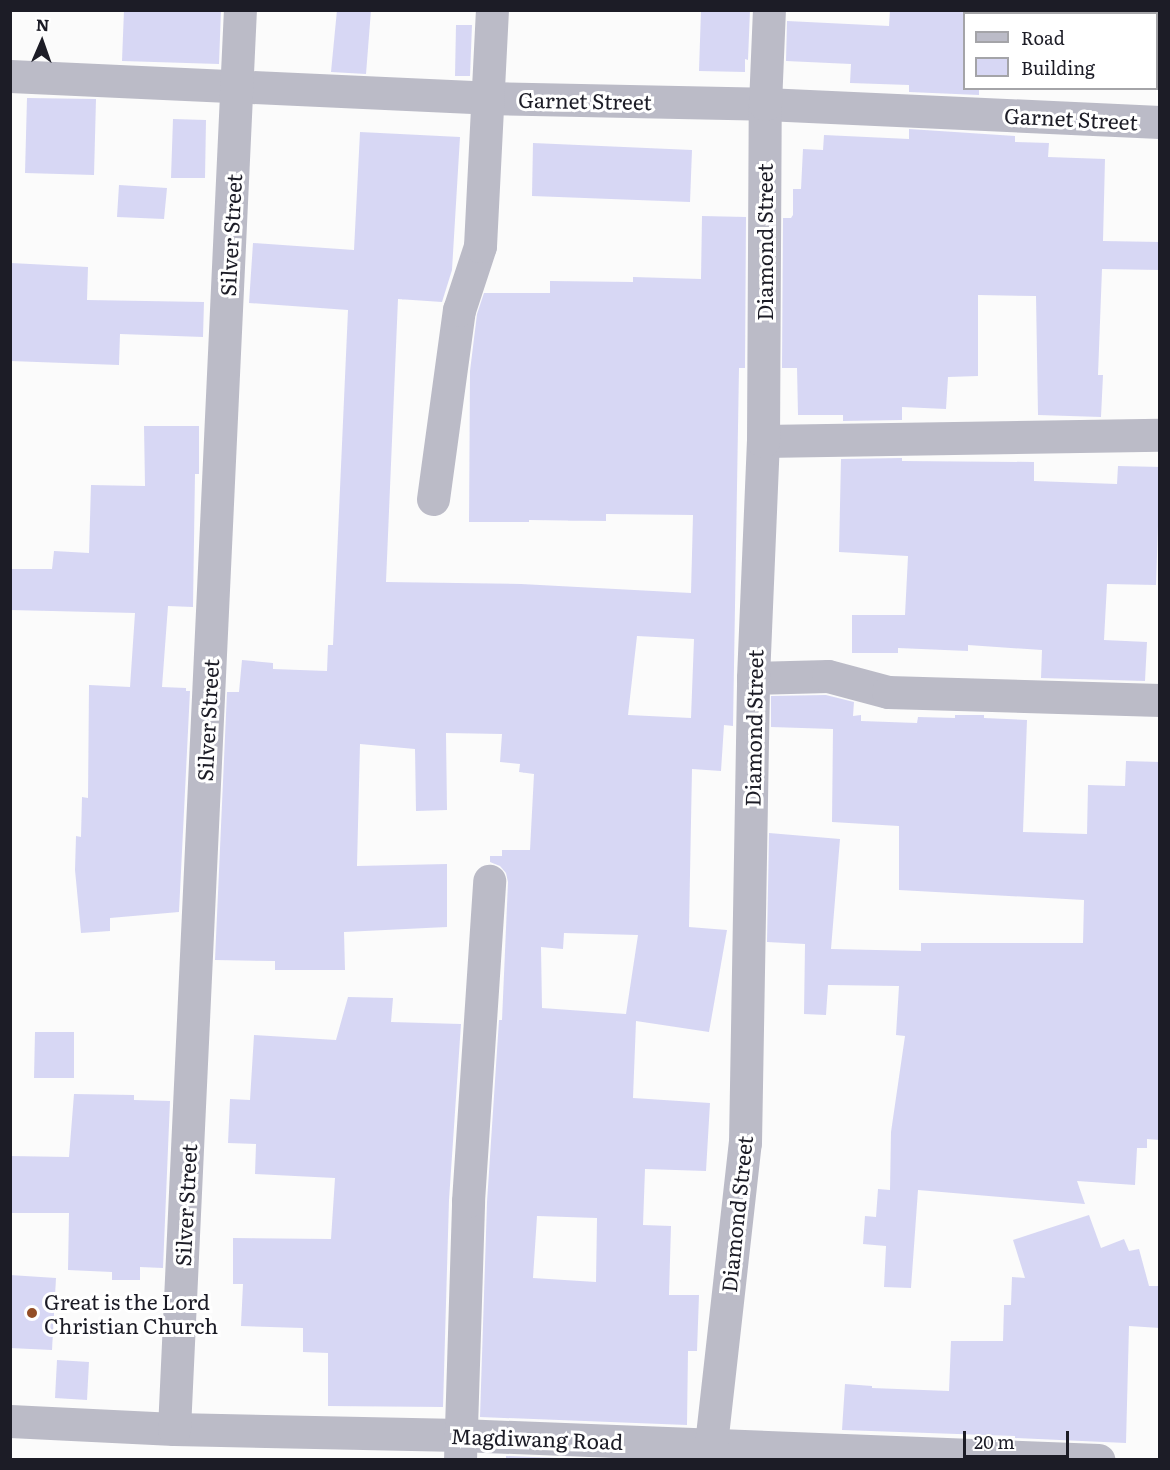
<!DOCTYPE html>
<style>
body{margin:0}
#map{position:relative;width:1170px;height:1470px;overflow:hidden;background:#fbfbfb;font-family:Literata,serif}
div>[style]{position:absolute}
.building>*{inset:0;background:#d7d7f4}
.minor>*{height:33px;margin:-16.5px;padding:0 16.5px;transform-origin:16.5px;border-radius:16.5px;background:#bbbbc7}
.dots>*{width:16px;height:16px;translate:-50% -50%;box-sizing:border-box;border:3px solid #fff;border-radius:50%}
span{translate:-50% -50%;white-space:nowrap;text-align:center;line-height:1.15;-webkit-text-stroke:6px #fff;paint-order:stroke}
.street-label{font-size:21px;color:#1c1c26}
.poi-label{font-size:21px;color:#1c1c26}
.left{translate:0 -50%;text-align:left}
.frame{position:absolute;inset:0;border:12px solid #1c1c26;pointer-events:none}
.legend{position:absolute;left:963px;top:12px;width:195px;height:78px;box-sizing:border-box;background:#fff;border:2px solid #a4a4a8;margin:0;padding:8px 10px;list-style:none;font-size:18px;color:#1c1c26}
.legend li{display:flex;align-items:center;gap:12px;height:30px}
.legend b{width:30px;border:2px solid #a4a4a8}
.north{position:absolute;left:12px;top:12px;width:60px;height:60px;-webkit-text-stroke:4px #fff;paint-order:stroke;rotate:2deg;font-size:16px;font-weight:700;line-height:24px;text-align:center;color:#1c1c26}
.north::after{content:'';display:block;margin:auto;width:21px;height:27px;background:#1c1c26;clip-path:polygon(50% 0,100% 100%,50% 72%,0 100%)}
.scale{position:absolute;left:963px;top:1431px;width:106px;height:27px;box-sizing:border-box;border:3px solid #1c1c26;border-top:0;padding-left:8px;font-size:18px;line-height:21px;white-space:nowrap;color:#1c1c26;-webkit-text-stroke:4px #fff;paint-order:stroke}
</style>
<div id="map">
<div class="building">
<div style="clip-path:polygon(124px 10px,221px 10px,219px 64px,122px 61px)"></div>
<div style="clip-path:polygon(337px 10px,371px 10px,366px 74px,331px 72px)"></div>
<div style="clip-path:polygon(701px 10px,750px 10px,748px 60px,745px 59px,745px 72px,699px 71px)"></div>
<div style="clip-path:polygon(890px 10px,964px 10px,964px 88px,979px 88px,979px 95px,909px 92px,909px 85px,850px 83px,851px 64px,786px 61px,787px 21px,889px 26px)"></div>
<div style="clip-path:polygon(456px 25px,472px 25px,470px 76px,455px 76px)"></div>
<div style="clip-path:polygon(27px 98px,96px 99px,94px 175px,25px 173px)"></div>
<div style="clip-path:polygon(173px 119px,206px 120px,205px 178px,171px 178px)"></div>
<div style="clip-path:polygon(909px 129px,1015px 136px,1015px 142px,1049px 143px,1048px 157px,1105px 159px,1103px 241px,1160px 242px,1160px 270px,1102px 269px,1098px 375px,1103px 375px,1101px 417px,1038px 415px,1036px 296px,978px 295px,978px 376px,948px 377px,946px 409px,902px 407px,902px 420px,843px 421px,843px 415px,798px 415px,797px 368px,782px 368px,783px 218px,791px 218px,793px 215px,793px 189px,801px 189px,803px 149px,823px 150px,824px 135px,909px 139px)"></div>
<div style="clip-path:polygon(evenodd,360px 132px,460px 137px,452px 270px,442px 302px,398px 299px,386px 582px,521px 584px,691px 593px,693px 515px,606px 514px,606px 521px,529px 520px,529px 522px,469px 522px,470px 371px,477px 314px,484px 293px,550px 293px,550px 281px,633px 282px,633px 277px,701px 279px,702px 216px,746px 217px,745px 368px,739px 368px,733px 726px,724px 725px,721px 771px,692px 769px,689px 927px,727px 930px,709px 1032px,636px 1021px,633px 1098px,710px 1103px,706px 1171px,645px 1169px,643px 1225px,671px 1226px,669px 1295px,699px 1295px,697px 1351px,688px 1351px,687px 1425px,480px 1417px,487px 1202px,499px 1020px,502px 1020px,508px 882px,506px 873px,500px 866px,490px 862px,490px 856px,502px 856px,502px 850px,530px 850px,534px 774px,519px 772px,520px 764px,500px 762px,502px 734px,446px 733px,447px 810px,416px 811px,415px 749px,360px 744px,357px 866px,447px 864px,447px 927px,344px 932px,345px 970px,275px 970px,275px 961px,215px 960px,227px 692px,239px 692px,242px 660px,273px 663px,273px 669px,327px 671px,328px 645px,333px 645px,348px 310px,249px 303px,253px 243px,354px 250px,360px 132px,637px 636px,694px 639px,691px 718px,628px 715px,637px 636px,360px 132px,564px 933px,638px 935px,626px 1014px,542px 1008px,541px 947px,563px 949px,564px 933px,360px 132px,537px 1216px,597px 1218px,596px 1282px,533px 1278px,537px 1216px)"></div>
<div style="clip-path:polygon(533px 143px,692px 150px,690px 202px,532px 196px)"></div>
<div style="clip-path:polygon(119px 185px,167px 188px,164px 219px,117px 217px)"></div>
<div style="clip-path:polygon(11px 263px,88px 267px,87px 300px,204px 302px,203px 337px,120px 334px,119px 365px,10px 361px)"></div>
<div style="clip-path:polygon(144px 426px,199px 426px,199px 474px,195px 474px,193px 607px,168px 606px,162px 687px,186px 688px,186px 691px,190px 691px,179px 912px,110px 918px,110px 931px,81px 933px,75px 870px,76px 836px,81px 837px,82px 797px,88px 798px,89px 685px,130px 687px,135px 613px,10px 610px,10px 569px,52px 569px,54px 551px,89px 553px,91px 485px,145px 486px)"></div>
<div style="clip-path:polygon(902px 458px,902px 461px,1034px 462px,1034px 481px,1117px 484px,1118px 466px,1160px 467px,1156px 585px,1107px 584px,1104px 640px,1147px 642px,1145px 681px,1041px 678px,1042px 650px,968px 645px,968px 651px,898px 648px,898px 653px,852px 653px,852px 615px,905px 615px,908px 556px,839px 552px,841px 459px)"></div>
<div style="clip-path:polygon(826px 695px,854px 702px,853px 716px,861px 715px,861px 721px,917px 723px,918px 717px,955px 718px,955px 715px,984px 715px,984px 718px,1027px 720px,1023px 832px,1087px 834px,1088px 785px,1125px 786px,1126px 761px,1160px 762px,1160px 1140px,1147px 1139px,1147px 1148px,1137px 1148px,1135px 1185px,1077px 1181px,1085px 1204px,918px 1190px,911px 1288px,884px 1287px,886px 1246px,863px 1244px,865px 1216px,876px 1217px,878px 1189px,890px 1190px,891px 1132px,905px 1036px,896px 1035px,899px 986px,828px 985px,826px 1015px,804px 1014px,805px 944px,767px 942px,769px 833px,840px 839px,831px 949px,921px 951px,921px 943px,1083px 943px,1084px 900px,899px 890px,899px 826px,832px 822px,833px 729px,771px 727px,771px 696px)"></div>
<div style="clip-path:polygon(348px 997px,393px 998px,391px 1022px,461px 1024px,449px 1200px,443px 1407px,328px 1406px,328px 1353px,303px 1352px,303px 1328px,241px 1326px,243px 1284px,233px 1284px,233px 1238px,331px 1239px,335px 1178px,255px 1174px,256px 1144px,228px 1143px,230px 1099px,250px 1100px,254px 1035px,336px 1040px)"></div>
<div style="clip-path:polygon(35px 1032px,74px 1032px,74px 1078px,34px 1078px)"></div>
<div style="clip-path:polygon(74px 1094px,134px 1095px,134px 1100px,170px 1101px,163px 1268px,140px 1267px,140px 1280px,112px 1280px,112px 1272px,68px 1270px,69px 1213px,10px 1213px,10px 1156px,69px 1157px)"></div>
<div style="clip-path:polygon(1089px 1215px,1101px 1248px,1124px 1239px,1129px 1251px,1139px 1249px,1149px 1286px,1160px 1286px,1160px 1328px,1129px 1326px,1126px 1443px,1015px 1438px,1015px 1436px,842px 1430px,845px 1384px,872px 1386px,872px 1388px,949px 1391px,951px 1341px,1003px 1341px,1004px 1305px,1011px 1305px,1012px 1277px,1025px 1278px,1013px 1240px)"></div>
<div style="clip-path:polygon(10px 1275px,56px 1278px,52px 1350px,10px 1348px)"></div>
<div style="clip-path:polygon(57px 1360px,89px 1362px,87px 1400px,55px 1398px)"></div>
<div style="clip-path:polygon(506px 1456px,607px 1460px,506px 1460px)"></div>
</div>
<div class="minor">
<div style="left:10px;top:76px;width:479px;rotate:2.6deg"></div>
<div style="left:488px;top:98px;width:277px;rotate:1.2deg"></div>
<div style="left:765px;top:104px;width:395px;rotate:2.6deg"></div>
<div style="left:763px;top:441px;width:397px;rotate:-0.9deg"></div>
<div style="left:433px;top:499px;width:191px;rotate:-82.2deg"></div>
<div style="left:459px;top:310px;width:67px;rotate:-71.8deg"></div>
<div style="left:480px;top:246px;width:236px;rotate:-87.1deg"></div>
<div style="left:753px;top:678px;width:75px;rotate:-1.5deg"></div>
<div style="left:828px;top:676px;width:62px;rotate:14.9deg"></div>
<div style="left:888px;top:692px;width:272px;rotate:1.7deg"></div>
<div style="left:10px;top:1421px;width:164px;rotate:2.8deg"></div>
<div style="left:174px;top:1429px;width:286px;rotate:1.2deg"></div>
<div style="left:460px;top:1435px;width:639px;rotate:2.24deg"></div>
<div style="left:174px;top:1429px;width:1421px;rotate:-87.34deg"></div>
<div style="left:711px;top:1444px;width:303px;rotate:-83.6deg"></div>
<div style="left:745px;top:1143px;width:465px;rotate:-89deg"></div>
<div style="left:753px;top:678px;width:237px;rotate:-87.6deg"></div>
<div style="left:763px;top:441px;width:337px;rotate:-89.7deg"></div>
<div style="left:765px;top:104px;width:94px;rotate:-87.6deg"></div>
<div style="left:460px;top:1460px;width:259px;rotate:-88.2deg"></div>
<div style="left:468px;top:1201px;width:321px;rotate:-86.2deg"></div>
</div>
<div class="dots">
<div style="left:32px;top:1313px;background:#934d26"></div>
</div>
<div class="street-label">
<span style="left:585px;top:100px;rotate:1deg">Garnet Street</span>
<span style="left:1071px;top:118px;rotate:3deg">Garnet Street</span>
<span style="left:230px;top:235px;rotate:-87deg">Silver Street</span>
<span style="left:764px;top:242px;rotate:-90deg">Diamond Street</span>
<span style="left:207px;top:720px;rotate:-87deg">Silver Street</span>
<span style="left:753px;top:728px;rotate:-89deg">Diamond Street</span>
<span style="left:185px;top:1205px;rotate:-87deg">Silver Street</span>
<span style="left:736px;top:1214px;rotate:-84deg">Diamond Street</span>
<span style="left:537px;top:1438px;rotate:2deg">Magdiwang Road</span>
</div>
<div class="poi-label">
<span class="left" style="left:44px;top:1313px">Great is the Lord<br>Christian Church</span>
</div>
<div class="frame"></div>
<ul class="legend">
<li><b style="height:8px;background:#bbbbc7"></b>Road</li>
<li><b style="height:16px;background:#d7d7f4"></b>Building</li>
</ul>
<div class="north">N</div>
<div class="scale">20 m</div>
</div>
